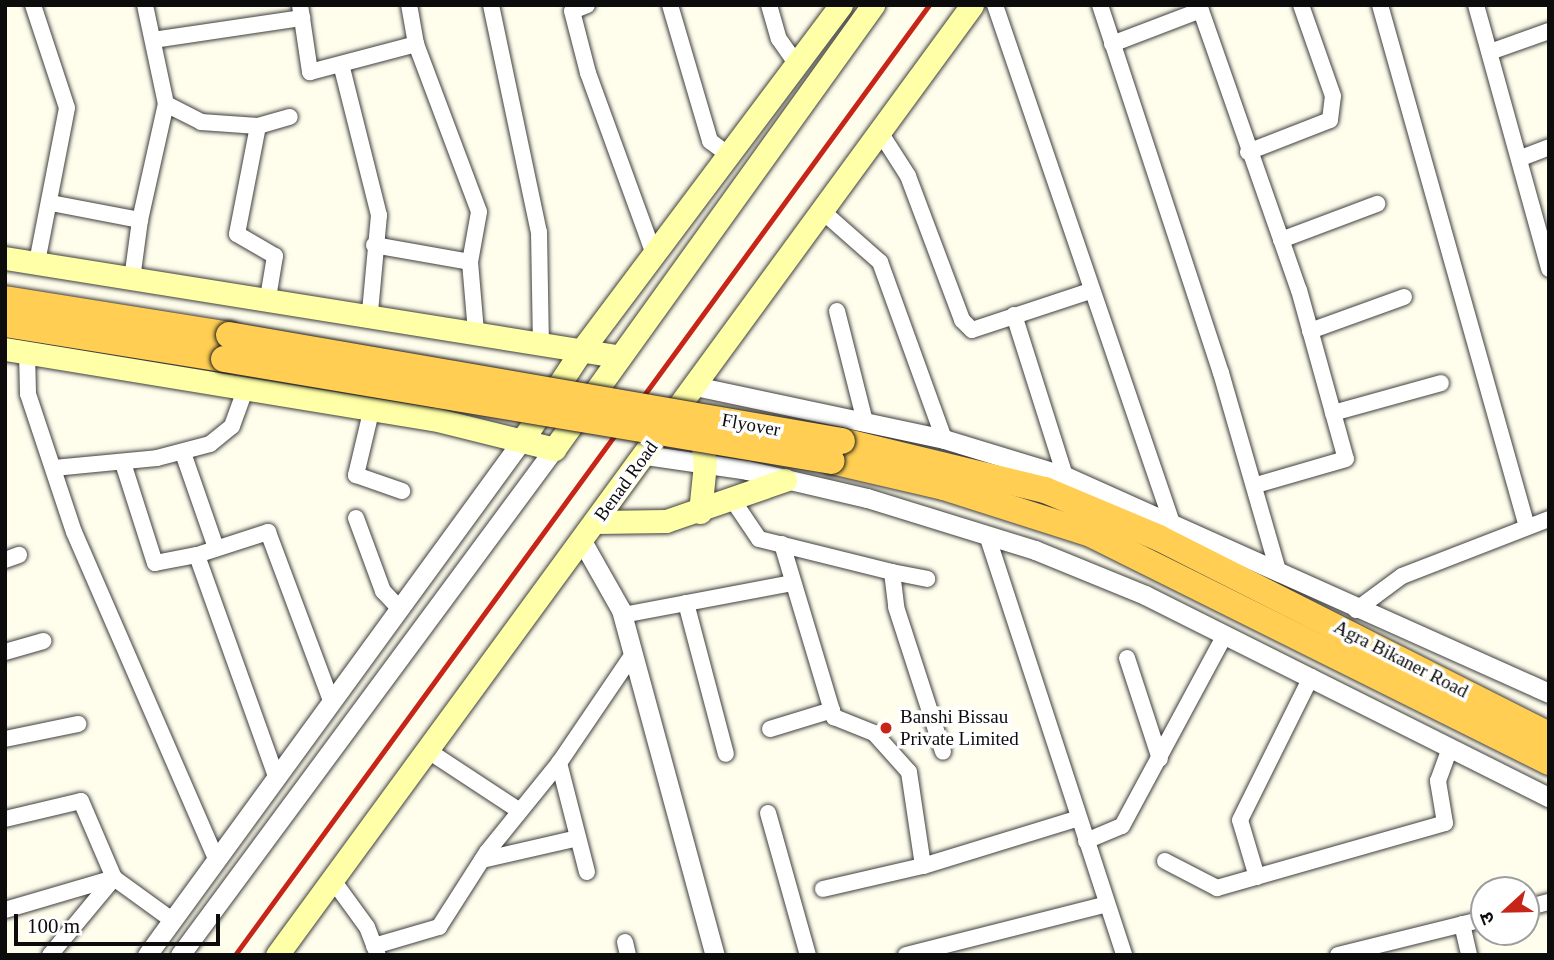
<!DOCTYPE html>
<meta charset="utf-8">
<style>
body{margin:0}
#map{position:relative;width:1554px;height:960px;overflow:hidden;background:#fffdec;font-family:"Times New Roman","Noto Sans Devanagari",serif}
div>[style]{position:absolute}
.roads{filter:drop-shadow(0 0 2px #3f3f3f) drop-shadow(0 0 2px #3f3f3f)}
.minor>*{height:16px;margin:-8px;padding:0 8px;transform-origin:8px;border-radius:8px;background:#fff}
.tertiary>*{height:19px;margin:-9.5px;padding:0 9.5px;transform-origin:9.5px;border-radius:9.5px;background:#fff}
.secondary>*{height:23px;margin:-11.5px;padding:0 11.5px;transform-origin:11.5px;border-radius:11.5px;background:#ffffa7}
.trunk>*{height:26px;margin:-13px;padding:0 13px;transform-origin:13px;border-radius:13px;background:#ffce53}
.rail>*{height:4.5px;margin:-2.25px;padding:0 2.25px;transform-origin:2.25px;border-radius:2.25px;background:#c82519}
.bridges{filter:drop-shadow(0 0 2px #1d1d1d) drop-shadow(0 0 2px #1d1d1d)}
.trunk-bridge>*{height:26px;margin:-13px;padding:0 13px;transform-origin:13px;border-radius:13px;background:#ffce53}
.dots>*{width:19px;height:19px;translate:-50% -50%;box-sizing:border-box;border:4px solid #fff;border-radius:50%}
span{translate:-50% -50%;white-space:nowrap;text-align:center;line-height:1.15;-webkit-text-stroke:7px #fff;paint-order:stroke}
.street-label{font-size:19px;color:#0c0c0c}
.poi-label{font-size:19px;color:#0c0c0c}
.left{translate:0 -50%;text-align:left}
.frame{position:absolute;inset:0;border:7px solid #0c0c0c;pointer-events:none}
.north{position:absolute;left:1470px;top:876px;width:70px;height:70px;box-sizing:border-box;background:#fff;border:2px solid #9e9e9e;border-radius:50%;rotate:248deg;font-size:19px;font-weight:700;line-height:28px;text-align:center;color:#0c0c0c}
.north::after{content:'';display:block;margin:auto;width:24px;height:32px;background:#c82519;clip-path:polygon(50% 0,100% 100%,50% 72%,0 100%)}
.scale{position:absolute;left:14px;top:914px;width:206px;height:32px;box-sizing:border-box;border:4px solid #0c0c0c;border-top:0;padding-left:9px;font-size:21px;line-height:24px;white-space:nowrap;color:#0c0c0c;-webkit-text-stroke:5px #fff;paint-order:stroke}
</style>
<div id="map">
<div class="roads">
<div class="minor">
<div style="left:33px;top:5px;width:108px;rotate:71.7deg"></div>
<div style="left:67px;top:108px;width:158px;rotate:101deg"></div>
<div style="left:300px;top:5px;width:68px;rotate:81.5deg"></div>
<div style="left:310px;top:72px;width:110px;rotate:-14.8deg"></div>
<div style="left:416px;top:44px;width:40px;rotate:-100deg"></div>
<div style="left:491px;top:5px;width:232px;rotate:78.1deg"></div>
<div style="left:539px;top:232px;width:113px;rotate:89deg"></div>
<div style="left:587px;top:5px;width:16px;rotate:158deg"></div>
<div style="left:572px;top:11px;width:64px;rotate:75.5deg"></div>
<div style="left:588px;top:73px;width:193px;rotate:70deg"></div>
<div style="left:670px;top:5px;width:142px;rotate:73.6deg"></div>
<div style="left:710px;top:141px;width:26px;rotate:37deg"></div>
<div style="left:769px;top:5px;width:35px;rotate:74deg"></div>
<div style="left:779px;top:39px;width:32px;rotate:55deg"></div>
<div style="left:995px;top:5px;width:544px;rotate:71.13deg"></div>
<div style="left:1100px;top:5px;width:387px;rotate:71.8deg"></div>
<div style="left:1221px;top:373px;width:206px;rotate:73.9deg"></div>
<div style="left:1199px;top:5px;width:302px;rotate:70.7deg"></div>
<div style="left:1299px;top:290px;width:175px;rotate:74.5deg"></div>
<div style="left:1346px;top:459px;width:94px;rotate:163.9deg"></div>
<div style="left:1380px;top:5px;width:542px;rotate:74.27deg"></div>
<div style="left:1476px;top:5px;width:274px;rotate:74.5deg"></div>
<div style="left:153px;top:40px;width:151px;rotate:-8.4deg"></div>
<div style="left:416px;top:44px;width:179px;rotate:69.4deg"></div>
<div style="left:479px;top:212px;width:51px;rotate:100.2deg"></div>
<div style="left:470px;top:262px;width:70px;rotate:85.1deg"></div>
<div style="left:1112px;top:44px;width:95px;rotate:-20.9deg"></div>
<div style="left:1490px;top:52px;width:63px;rotate:-19.6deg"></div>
<div style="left:342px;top:68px;width:152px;rotate:75.9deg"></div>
<div style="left:379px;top:215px;width:97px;rotate:95.3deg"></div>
<div style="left:166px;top:104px;width:39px;rotate:27deg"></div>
<div style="left:201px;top:122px;width:57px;rotate:4deg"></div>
<div style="left:258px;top:126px;width:110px;rotate:101deg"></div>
<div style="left:237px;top:234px;width:44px;rotate:30.1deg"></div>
<div style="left:275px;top:256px;width:43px;rotate:99.5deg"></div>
<div style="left:258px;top:126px;width:33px;rotate:-16deg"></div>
<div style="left:878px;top:129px;width:56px;rotate:57.4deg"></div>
<div style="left:908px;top:176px;width:154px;rotate:69.4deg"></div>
<div style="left:962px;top:320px;width:14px;rotate:45deg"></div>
<div style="left:972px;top:330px;width:124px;rotate:-18.3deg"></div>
<div style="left:1248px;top:152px;width:88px;rotate:-21.3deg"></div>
<div style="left:1330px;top:120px;width:24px;rotate:-83deg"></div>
<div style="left:1333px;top:96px;width:96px;rotate:-109.4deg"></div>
<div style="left:1521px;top:158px;width:30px;rotate:-21deg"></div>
<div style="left:51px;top:203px;width:91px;rotate:10.8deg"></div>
<div style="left:140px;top:220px;width:60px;rotate:97.7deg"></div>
<div style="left:821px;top:210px;width:79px;rotate:41.4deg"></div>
<div style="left:880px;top:262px;width:188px;rotate:70.1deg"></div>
<div style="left:140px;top:220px;width:119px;rotate:-77.4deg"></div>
<div style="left:166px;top:104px;width:101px;rotate:-102deg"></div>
<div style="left:1281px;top:240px;width:103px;rotate:-20.6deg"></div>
<div style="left:374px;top:245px;width:97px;rotate:10deg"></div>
<div style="left:837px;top:311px;width:114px;rotate:75.8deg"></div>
<div style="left:1014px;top:315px;width:169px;rotate:72.4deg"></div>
<div style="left:1310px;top:331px;width:100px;rotate:-19.9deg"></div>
<div style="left:27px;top:352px;width:42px;rotate:88.6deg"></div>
<div style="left:28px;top:394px;width:145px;rotate:71.6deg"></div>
<div style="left:74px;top:532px;width:359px;rotate:66.5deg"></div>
<div style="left:371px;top:412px;width:65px;rotate:103.4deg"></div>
<div style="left:356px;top:475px;width:49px;rotate:19.2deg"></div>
<div style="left:1333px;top:413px;width:112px;rotate:-15.5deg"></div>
<div style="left:183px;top:453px;width:101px;rotate:70.8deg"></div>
<div style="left:123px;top:463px;width:105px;rotate:72.3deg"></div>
<div style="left:155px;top:563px;width:43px;rotate:-10.8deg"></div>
<div style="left:54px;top:468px;width:103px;rotate:-5.5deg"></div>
<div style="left:157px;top:458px;width:55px;rotate:-14.8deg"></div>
<div style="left:210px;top:444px;width:28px;rotate:-39deg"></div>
<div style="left:232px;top:426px;width:35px;rotate:-70deg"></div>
<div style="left:732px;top:499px;width:48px;rotate:56deg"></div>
<div style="left:759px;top:539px;width:137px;rotate:13.9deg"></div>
<div style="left:892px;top:572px;width:35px;rotate:83deg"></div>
<div style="left:896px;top:607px;width:152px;rotate:72deg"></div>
<div style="left:356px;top:518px;width:78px;rotate:69.7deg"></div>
<div style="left:383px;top:591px;width:23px;rotate:47deg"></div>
<div style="left:987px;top:535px;width:442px;rotate:71.9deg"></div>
<div style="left:782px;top:544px;width:181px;rotate:73.3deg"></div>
<div style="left:834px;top:717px;width:43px;rotate:21.8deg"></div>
<div style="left:874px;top:733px;width:52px;rotate:48.1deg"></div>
<div style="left:909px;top:772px;width:95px;rotate:81.5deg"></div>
<div style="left:923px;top:866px;width:163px;rotate:-17.1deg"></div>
<div style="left:5px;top:560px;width:15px;rotate:-20deg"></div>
<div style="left:892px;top:572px;width:36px;rotate:11deg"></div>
<div style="left:686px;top:603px;width:156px;rotate:75.2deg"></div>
<div style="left:1356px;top:610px;width:57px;rotate:-36.5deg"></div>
<div style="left:1402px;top:576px;width:158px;rotate:-21.2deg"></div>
<div style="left:623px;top:615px;width:173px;rotate:-10.7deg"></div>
<div style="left:5px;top:652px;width:40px;rotate:-16deg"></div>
<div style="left:1127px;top:658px;width:106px;rotate:71.9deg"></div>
<div style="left:770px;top:729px;width:65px;rotate:-17deg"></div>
<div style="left:5px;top:739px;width:75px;rotate:-11.6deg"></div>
<div style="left:427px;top:750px;width:111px;rotate:33.3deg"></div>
<div style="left:277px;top:779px;width:238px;rotate:-109.7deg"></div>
<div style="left:197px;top:555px;width:75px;rotate:-17.9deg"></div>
<div style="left:268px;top:532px;width:183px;rotate:69.5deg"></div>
<div style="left:768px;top:813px;width:148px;rotate:74.3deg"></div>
<div style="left:5px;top:819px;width:78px;rotate:-13.3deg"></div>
<div style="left:81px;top:801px;width:84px;rotate:66.8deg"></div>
<div style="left:114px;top:878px;width:72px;rotate:35.9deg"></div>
<div style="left:1086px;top:841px;width:39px;rotate:-23deg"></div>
<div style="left:1122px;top:826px;width:217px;rotate:-61.7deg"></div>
<div style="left:482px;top:860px;width:98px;rotate:-12.9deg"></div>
<div style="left:1165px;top:861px;width:59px;rotate:27.4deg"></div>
<div style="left:1217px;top:888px;width:237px;rotate:-15.9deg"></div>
<div style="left:1445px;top:823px;width:43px;rotate:-99.5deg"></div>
<div style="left:1438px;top:781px;width:35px;rotate:-70deg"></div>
<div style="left:587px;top:872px;width:113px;rotate:-104.4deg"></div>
<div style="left:559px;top:763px;width:132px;rotate:-55.8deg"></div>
<div style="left:1257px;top:877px;width:59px;rotate:-106.6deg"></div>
<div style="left:1240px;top:820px;width:160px;rotate:-63.6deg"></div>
<div style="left:332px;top:879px;width:59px;rotate:53.9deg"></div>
<div style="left:367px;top:927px;width:30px;rotate:69deg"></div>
<div style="left:823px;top:889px;width:103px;rotate:-13deg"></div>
<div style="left:1526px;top:908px;width:24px;rotate:-15deg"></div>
<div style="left:5px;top:910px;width:114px;rotate:-16.4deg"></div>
<div style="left:1462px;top:924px;width:32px;rotate:77deg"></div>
<div style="left:625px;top:942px;width:13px;rotate:77deg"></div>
<div style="left:374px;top:946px;width:68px;rotate:-16.3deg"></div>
<div style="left:439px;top:927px;width:89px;rotate:-57.4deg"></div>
<div style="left:487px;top:852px;width:114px;rotate:-51deg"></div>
<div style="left:50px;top:955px;width:100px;rotate:-50.3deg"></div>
<div style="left:906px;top:955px;width:207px;rotate:-14.2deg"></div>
<div style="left:1338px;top:955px;width:150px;rotate:-13.9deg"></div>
</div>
<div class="tertiary">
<div style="left:695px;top:386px;width:255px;rotate:12deg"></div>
<div style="left:944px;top:439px;width:127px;rotate:17deg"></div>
<div style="left:1065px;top:476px;width:530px;rotate:24.15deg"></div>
<div style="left:646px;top:455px;width:102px;rotate:8.4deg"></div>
<div style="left:747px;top:470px;width:123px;rotate:13.1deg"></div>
<div style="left:867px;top:498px;width:176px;rotate:17.2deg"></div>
<div style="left:1035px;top:550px;width:119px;rotate:22.2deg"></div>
<div style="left:1145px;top:595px;width:452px;rotate:26.6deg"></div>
<div style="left:582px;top:541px;width:79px;rotate:60.5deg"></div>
<div style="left:621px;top:610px;width:358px;rotate:74.8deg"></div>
<div style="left:147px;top:955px;width:638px;rotate:-53.92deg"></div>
<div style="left:180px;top:955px;width:629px;rotate:-53.53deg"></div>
</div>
<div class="secondary">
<div style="left:5px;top:258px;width:619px;rotate:9.11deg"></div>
<div style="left:5px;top:349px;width:435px;rotate:9.3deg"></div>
<div style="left:434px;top:419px;width:124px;rotate:14deg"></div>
<div style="left:554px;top:449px;width:547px;rotate:-54.3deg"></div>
<div style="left:523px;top:439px;width:105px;rotate:-56.6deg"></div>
<div style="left:581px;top:351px;width:433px;rotate:-53.1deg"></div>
<div style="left:700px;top:512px;width:48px;rotate:-84.1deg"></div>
<div style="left:705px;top:464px;width:41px;rotate:-97deg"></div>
<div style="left:597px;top:522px;width:69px;rotate:-0.8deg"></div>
<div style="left:666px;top:521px;width:126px;rotate:-19deg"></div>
<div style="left:277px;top:955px;width:1177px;rotate:-53.81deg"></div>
</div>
<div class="trunk">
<div style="left:5px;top:299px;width:227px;rotate:9.1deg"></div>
<div style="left:5px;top:324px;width:222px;rotate:9.1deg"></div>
<div style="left:842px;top:441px;width:209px;rotate:13.6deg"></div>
<div style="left:1045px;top:490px;width:124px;rotate:22.8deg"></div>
<div style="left:1159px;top:538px;width:437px;rotate:26.8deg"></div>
<div style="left:832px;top:461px;width:115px;rotate:13.1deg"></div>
<div style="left:944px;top:487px;width:154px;rotate:17.7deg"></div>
<div style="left:1091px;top:534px;width:512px;rotate:26.46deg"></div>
</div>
</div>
<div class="rail">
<div style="left:235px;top:955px;width:1176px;rotate:-53.85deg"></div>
</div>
<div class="bridges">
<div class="trunk-bridge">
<div style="left:229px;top:335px;width:622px;rotate:9.81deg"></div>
<div style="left:224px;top:359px;width:616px;rotate:9.52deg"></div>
</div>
</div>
<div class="dots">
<div style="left:886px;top:728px;background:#c82519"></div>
</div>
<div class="street-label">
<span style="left:751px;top:425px;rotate:10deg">Flyover</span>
<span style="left:626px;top:481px;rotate:-54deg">Benad Road</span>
<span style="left:1401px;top:659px;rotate:27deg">Agra Bikaner Road</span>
</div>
<div class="poi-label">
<span class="left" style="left:900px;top:728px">Banshi Bissau<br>Private Limited</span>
</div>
<div class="frame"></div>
<div class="north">उ</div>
<div class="scale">100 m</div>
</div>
